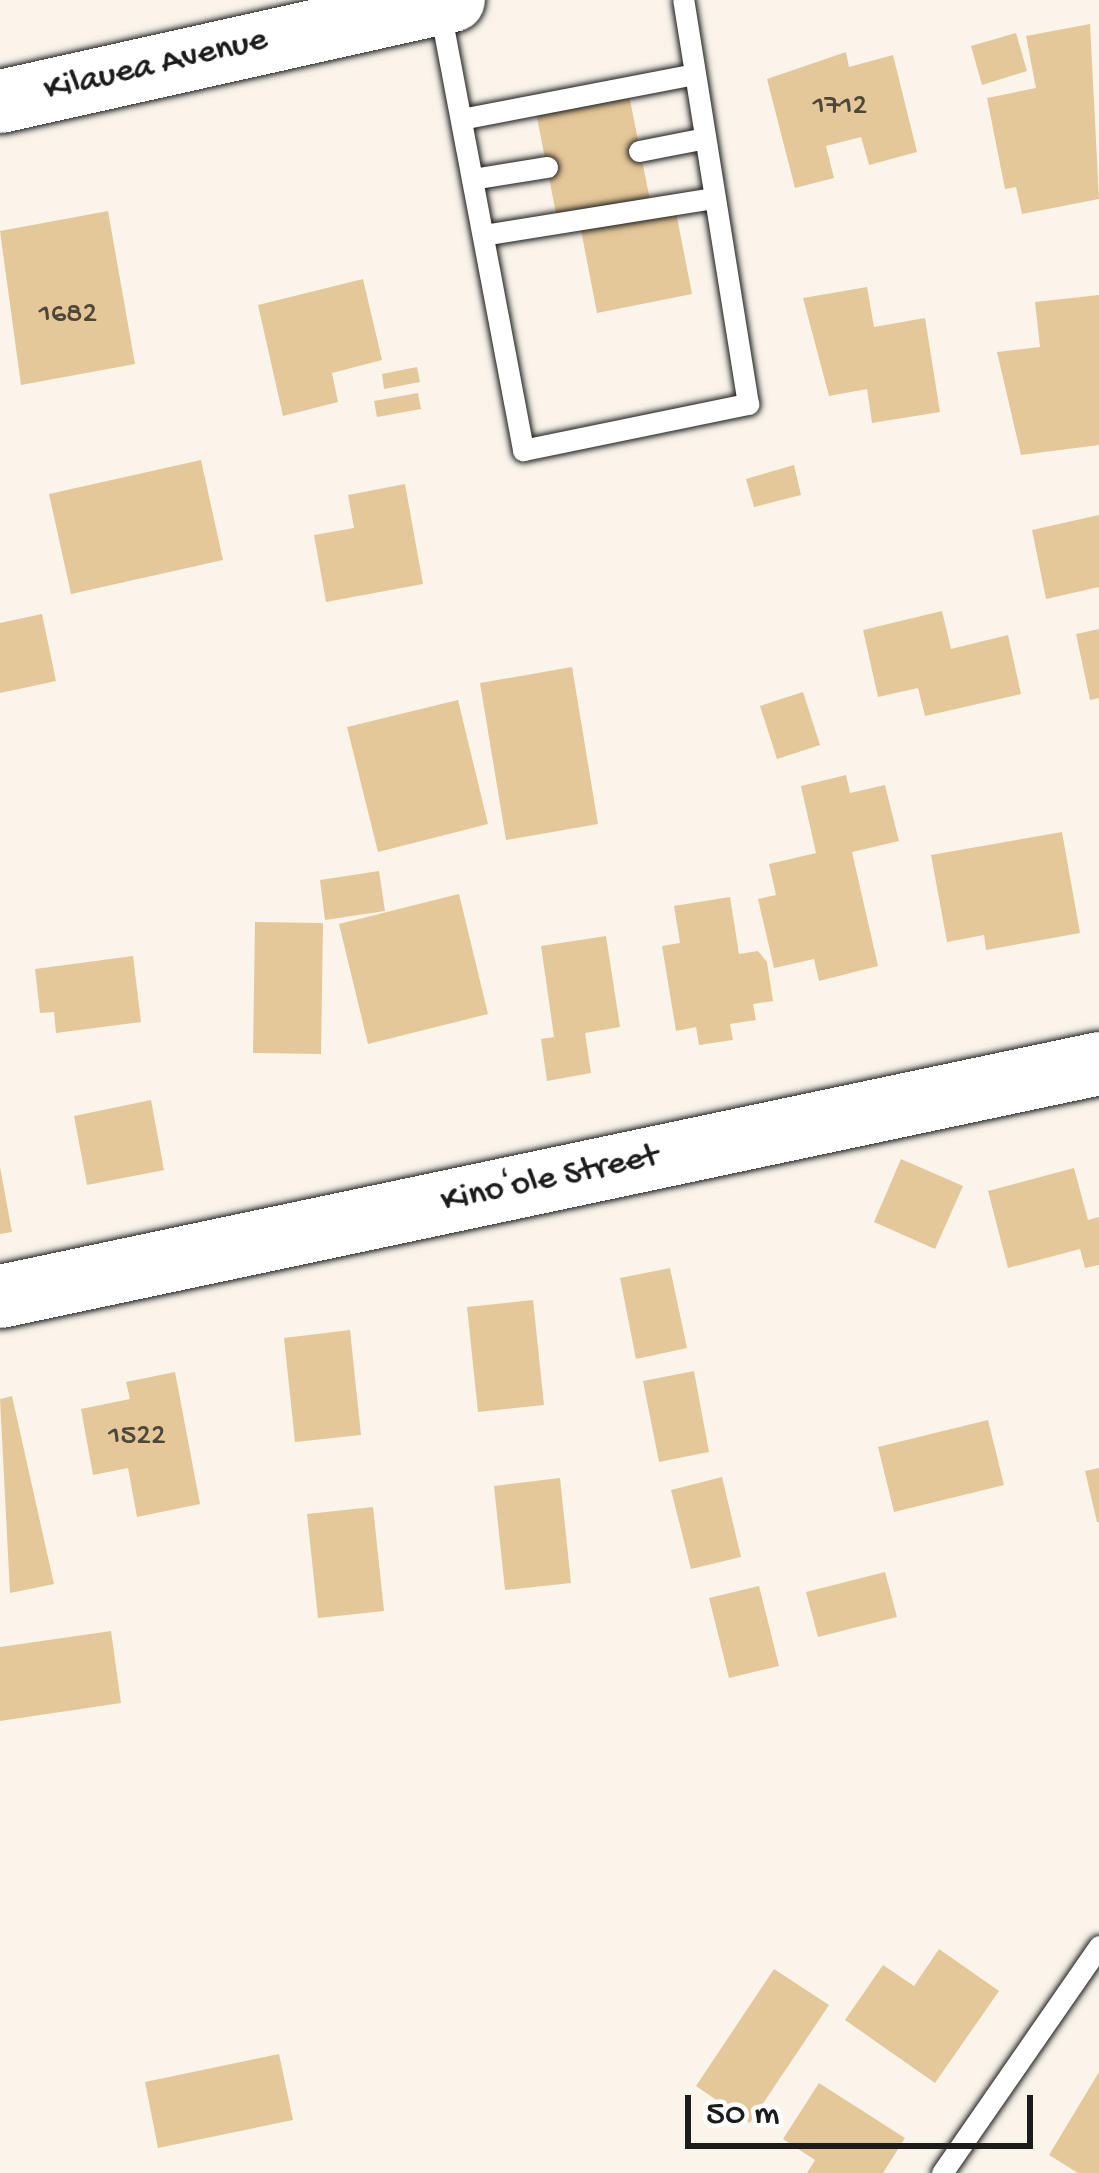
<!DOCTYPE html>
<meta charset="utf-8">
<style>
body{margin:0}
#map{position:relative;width:1099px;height:2173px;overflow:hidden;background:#faf4eb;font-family:"Gochi Hand",sans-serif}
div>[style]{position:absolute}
.building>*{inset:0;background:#e5c899}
.roads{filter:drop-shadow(0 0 3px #1c1c1c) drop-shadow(0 0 3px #1c1c1c)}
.lane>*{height:21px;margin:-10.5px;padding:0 10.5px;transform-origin:10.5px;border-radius:10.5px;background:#fff}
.secondary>*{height:63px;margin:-31.5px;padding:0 31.5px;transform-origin:31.5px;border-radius:31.5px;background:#fff}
span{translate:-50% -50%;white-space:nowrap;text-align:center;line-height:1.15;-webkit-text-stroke:12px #fff;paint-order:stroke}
.number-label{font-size:30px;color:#4e473b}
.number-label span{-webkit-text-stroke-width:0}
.street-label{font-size:36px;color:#1c1c1c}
.scale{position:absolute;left:685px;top:2095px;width:348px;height:54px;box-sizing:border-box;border:6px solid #1c1c1c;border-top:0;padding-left:15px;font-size:36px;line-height:42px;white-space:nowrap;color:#1c1c1c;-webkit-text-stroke:9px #fff;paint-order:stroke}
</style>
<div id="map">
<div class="building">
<div style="clip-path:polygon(1090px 24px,1099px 199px,1022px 214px,1016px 187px,1005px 189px,987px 98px,1036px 88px,1026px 36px)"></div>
<div style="clip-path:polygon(1016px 33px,1027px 71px,982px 85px,971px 46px)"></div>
<div style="clip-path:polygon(846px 52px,849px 67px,893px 55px,917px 152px,869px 165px,861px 137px,826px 146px,834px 178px,795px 188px,767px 79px)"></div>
<div style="clip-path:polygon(629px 95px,650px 200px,557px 218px,536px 113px)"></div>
<div style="clip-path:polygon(675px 207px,692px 294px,597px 313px,580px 225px)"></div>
<div style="clip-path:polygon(108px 211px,135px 364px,21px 385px,0 231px)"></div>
<div style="clip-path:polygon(363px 279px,382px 360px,332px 373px,338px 402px,283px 416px,258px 305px)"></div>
<div style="clip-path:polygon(867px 287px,874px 327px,925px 318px,940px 412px,872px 423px,867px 389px,829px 396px,803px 298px)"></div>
<div style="clip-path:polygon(1099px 295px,1099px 445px,1021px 455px,997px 352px,1040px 347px,1035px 302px)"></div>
<div style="clip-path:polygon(417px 367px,420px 382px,384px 389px,382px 374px)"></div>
<div style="clip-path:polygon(418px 393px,421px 409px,377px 417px,374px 401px)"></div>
<div style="clip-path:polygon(201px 460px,223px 560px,71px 594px,49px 494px)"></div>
<div style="clip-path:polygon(794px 465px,801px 495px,754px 507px,746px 479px)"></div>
<div style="clip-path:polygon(405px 484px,423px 584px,326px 602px,314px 535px,354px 528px,348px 495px)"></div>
<div style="clip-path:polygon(1099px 515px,1099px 587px,1046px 599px,1032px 530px)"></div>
<div style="clip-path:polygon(942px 611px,951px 649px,1008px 635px,1021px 694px,925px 716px,918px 688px,878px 697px,863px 630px)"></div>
<div style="clip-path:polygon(42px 614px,56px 681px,0 693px,0 623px)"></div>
<div style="clip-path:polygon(1099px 629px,1099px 698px,1090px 700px,1076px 634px)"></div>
<div style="clip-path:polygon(572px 667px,598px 824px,506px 840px,480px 683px)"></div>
<div style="clip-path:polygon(803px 692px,820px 745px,777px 759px,760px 706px)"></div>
<div style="clip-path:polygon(458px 700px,488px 824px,378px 852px,347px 727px)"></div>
<div style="clip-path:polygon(846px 775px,850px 793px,885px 785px,899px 841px,852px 852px,878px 966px,819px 981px,814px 959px,774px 968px,758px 899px,776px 895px,769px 864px,816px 853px,801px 786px)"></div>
<div style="clip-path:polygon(1062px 832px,1080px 933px,986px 950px,984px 935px,947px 942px,931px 855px)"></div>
<div style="clip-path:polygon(379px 871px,385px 911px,325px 920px,320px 880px)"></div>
<div style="clip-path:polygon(459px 894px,488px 1014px,368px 1044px,339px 924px)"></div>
<div style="clip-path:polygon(730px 897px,739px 954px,758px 951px,767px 962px,773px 1001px,753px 1004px,756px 1020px,730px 1024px,733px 1040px,699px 1045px,696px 1027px,676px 1031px,662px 946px,680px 943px,674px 906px)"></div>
<div style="clip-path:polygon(255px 922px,323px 923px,321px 1054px,253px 1053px)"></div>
<div style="clip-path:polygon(606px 936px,620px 1027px,585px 1033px,591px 1073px,547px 1081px,541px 1039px,554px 1037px,541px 946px)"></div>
<div style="clip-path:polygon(133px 956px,141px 1022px,56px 1033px,54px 1012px,40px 1013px,35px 969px)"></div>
<div style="clip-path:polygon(151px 1100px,164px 1170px,87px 1185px,74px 1116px)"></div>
<div style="clip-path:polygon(901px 1159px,963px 1186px,935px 1249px,874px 1222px)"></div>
<div style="clip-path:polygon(0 1167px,12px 1232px,0 1234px)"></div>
<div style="clip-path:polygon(1074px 1168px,1088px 1220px,1099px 1217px,1099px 1265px,1085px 1268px,1080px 1249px,1008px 1268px,988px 1191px)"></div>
<div style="clip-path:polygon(670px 1268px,687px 1348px,636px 1359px,620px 1278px)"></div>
<div style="clip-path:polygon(533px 1300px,544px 1405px,478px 1412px,467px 1307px)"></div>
<div style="clip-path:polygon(350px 1330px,361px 1435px,295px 1442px,284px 1338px)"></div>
<div style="clip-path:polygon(694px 1371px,709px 1452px,659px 1462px,643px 1381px)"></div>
<div style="clip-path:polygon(175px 1372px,200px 1504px,137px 1517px,128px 1468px,93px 1475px,81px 1409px,130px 1399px,126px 1382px)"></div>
<div style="clip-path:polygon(12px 1396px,54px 1584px,10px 1593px,0 1399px)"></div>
<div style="clip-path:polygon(988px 1420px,1004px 1485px,894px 1512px,878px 1447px)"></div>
<div style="clip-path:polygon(1099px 1468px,1099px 1522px,1097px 1522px,1085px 1471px)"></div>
<div style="clip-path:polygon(722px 1477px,741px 1557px,691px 1569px,671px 1490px)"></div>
<div style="clip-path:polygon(560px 1478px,571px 1583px,505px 1590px,494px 1486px)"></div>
<div style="clip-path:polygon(373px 1507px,384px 1611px,318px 1618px,307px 1514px)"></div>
<div style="clip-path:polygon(885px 1572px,897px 1617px,818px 1637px,806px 1592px)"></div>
<div style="clip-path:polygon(759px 1586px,779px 1666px,729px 1678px,709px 1598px)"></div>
<div style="clip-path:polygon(111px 1631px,121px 1703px,0 1721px,0 1647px)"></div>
<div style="clip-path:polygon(939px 1949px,999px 1991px,935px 2083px,845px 2020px,883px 1965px,914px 1986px)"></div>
<div style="clip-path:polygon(774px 1969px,829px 2005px,750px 2123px,696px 2086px)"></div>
<div style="clip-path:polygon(279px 2054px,293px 2120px,158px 2148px,145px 2082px)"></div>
<div style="clip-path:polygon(1099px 2072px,1099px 2173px,1078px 2173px,1049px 2155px)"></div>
<div style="clip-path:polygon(819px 2083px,905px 2138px,883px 2173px,807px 2173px,815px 2160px,783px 2139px)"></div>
</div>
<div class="roads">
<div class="lane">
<div style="left:440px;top:10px;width:448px;rotate:79.3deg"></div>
<div style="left:523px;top:450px;width:230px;rotate:-11.6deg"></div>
<div style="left:748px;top:404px;width:409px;rotate:-99.1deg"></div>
<div style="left:461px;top:119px;width:238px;rotate:-10.9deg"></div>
<div style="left:639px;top:151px;width:67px;rotate:-11.1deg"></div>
<div style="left:472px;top:179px;width:76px;rotate:-9.1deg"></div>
<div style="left:483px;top:235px;width:234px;rotate:-9.1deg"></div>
<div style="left:942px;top:2173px;width:276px;rotate:-55.3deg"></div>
</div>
<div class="secondary">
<div style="left:0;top:101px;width:464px;rotate:-12.6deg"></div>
<div style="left:0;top:1296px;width:1123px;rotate:-11.97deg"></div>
</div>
</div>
<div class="number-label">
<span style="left:840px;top:108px">1712</span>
<span style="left:68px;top:316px">1682</span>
<span style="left:137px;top:1438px">1522</span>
</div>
<div class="street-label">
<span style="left:156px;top:66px;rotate:-13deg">Kilauea Avenue</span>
<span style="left:550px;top:1180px;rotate:-12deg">Kinoʻole Street</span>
</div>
<div class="scale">50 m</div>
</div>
